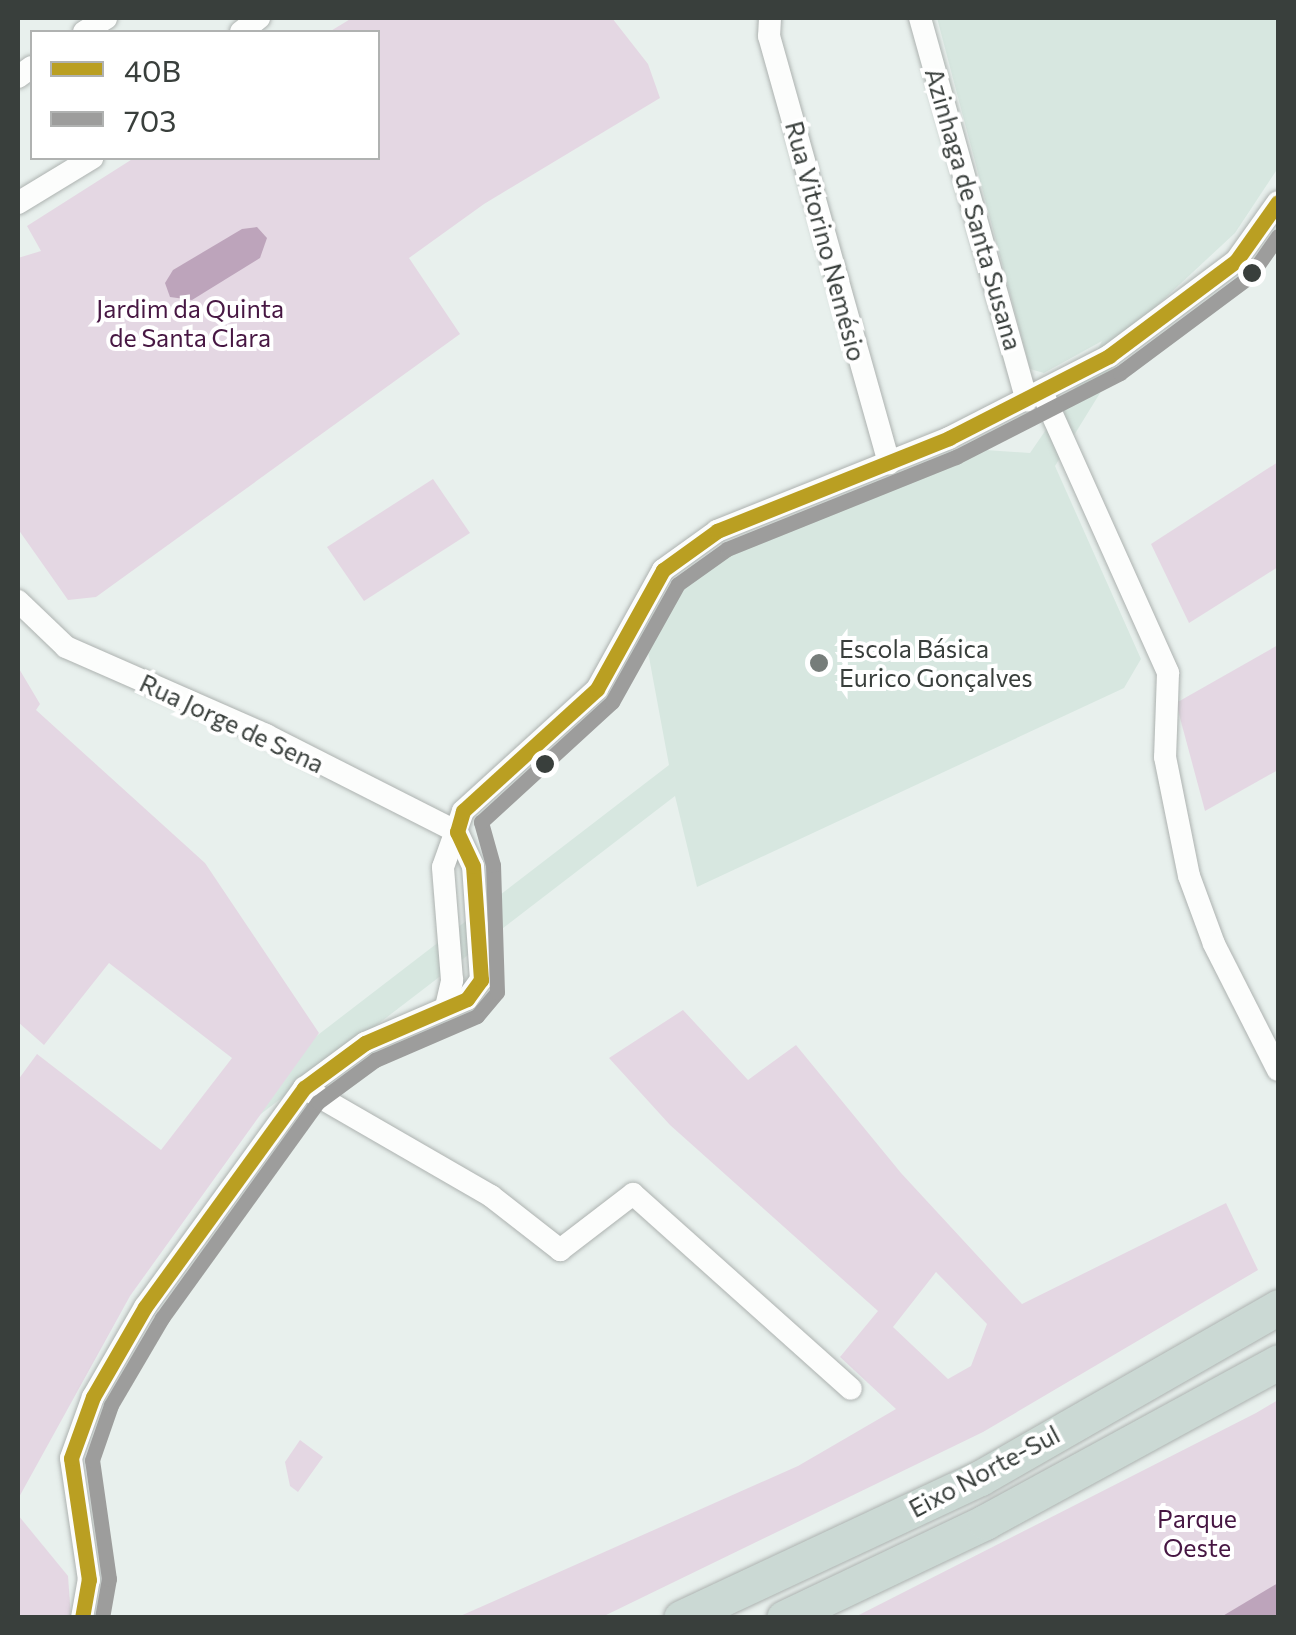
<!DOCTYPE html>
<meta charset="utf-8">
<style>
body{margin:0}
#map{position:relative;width:1296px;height:1635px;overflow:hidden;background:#e8f0ed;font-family:Commissioner,sans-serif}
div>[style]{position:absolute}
.built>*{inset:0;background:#d7e7e0}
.green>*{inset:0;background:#e4d7e3}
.water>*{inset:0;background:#bda4bb}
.roads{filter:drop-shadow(0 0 2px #adb2b0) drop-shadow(0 0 2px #adb2b0)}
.minor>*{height:22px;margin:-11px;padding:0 11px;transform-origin:11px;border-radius:11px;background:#fcfdfc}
.highway>*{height:35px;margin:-17.5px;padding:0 17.5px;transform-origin:17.5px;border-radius:17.5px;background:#cbd9d4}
.bus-1>*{height:15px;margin:-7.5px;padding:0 7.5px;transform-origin:7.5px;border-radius:7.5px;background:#ba9f22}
.bus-2>*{height:15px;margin:-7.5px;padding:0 7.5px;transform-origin:7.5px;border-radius:7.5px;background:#9d9d9c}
.dots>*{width:28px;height:28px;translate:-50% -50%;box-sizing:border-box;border:5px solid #fff;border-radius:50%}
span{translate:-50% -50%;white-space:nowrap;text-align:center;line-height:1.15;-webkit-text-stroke:8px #fff;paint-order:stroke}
.street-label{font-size:25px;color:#393f3c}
.park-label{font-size:25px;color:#471743}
.poi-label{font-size:25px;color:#393f3c}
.left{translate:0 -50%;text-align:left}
.frame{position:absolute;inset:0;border:20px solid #393f3c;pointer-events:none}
.legend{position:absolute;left:30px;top:30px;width:350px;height:130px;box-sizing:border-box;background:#fff;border:2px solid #b0b2b1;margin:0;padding:12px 18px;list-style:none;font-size:30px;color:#393f3c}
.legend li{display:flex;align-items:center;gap:20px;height:50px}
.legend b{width:50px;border:2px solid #b0b2b1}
</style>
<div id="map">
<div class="built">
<div style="clip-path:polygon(937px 18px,1278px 18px,1278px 168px,1235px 233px,1150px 312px,1055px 466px,1141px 659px,1124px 688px,697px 887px,675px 796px,210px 1153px,193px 1131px,669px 765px,646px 641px,668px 593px,702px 559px,971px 449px,1030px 453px,1087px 370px,1102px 341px,1044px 373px,1030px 369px)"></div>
</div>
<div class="green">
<div style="clip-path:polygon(352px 18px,612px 18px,648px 64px,660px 98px,484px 204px,409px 258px,460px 334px,96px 597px,68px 600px,18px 529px,18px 258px,41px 251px,27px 226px,134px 158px,378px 158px,378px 32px,329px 32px)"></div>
<div style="clip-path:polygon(1278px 462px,1278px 567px,1189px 623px,1151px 544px)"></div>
<div style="clip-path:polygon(433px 479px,470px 533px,364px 601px,327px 547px)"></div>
<div style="clip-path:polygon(1278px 645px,1278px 770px,1205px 811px,1176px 703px)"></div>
<div style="clip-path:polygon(18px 667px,40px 704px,36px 710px,205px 863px,319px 1033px,130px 1296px,18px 1499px,18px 1080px,37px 1054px,161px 1150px,232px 1058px,109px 963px,44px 1045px,18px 1022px)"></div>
<div style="clip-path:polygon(evenodd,683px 1010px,748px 1080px,796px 1045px,901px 1173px,1022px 1304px,1226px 1203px,1258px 1270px,983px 1432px,602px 1617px,458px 1617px,798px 1466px,896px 1409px,840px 1357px,878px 1311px,670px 1125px,609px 1058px,683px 1010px,936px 1272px,987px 1324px,971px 1366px,948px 1379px,893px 1327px,936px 1272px)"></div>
<div style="clip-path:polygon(1278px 1400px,1278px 1617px,853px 1618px,1256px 1413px)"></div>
<div style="clip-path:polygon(300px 1440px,323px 1457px,298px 1492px,290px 1486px,285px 1462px)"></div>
<div style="clip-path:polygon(18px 1515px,68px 1576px,71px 1617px,18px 1617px)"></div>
</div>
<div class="water">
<div style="clip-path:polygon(257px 227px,267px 238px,260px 258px,192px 300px,170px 297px,165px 283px,173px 270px,242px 229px)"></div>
<div style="clip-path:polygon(1278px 1583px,1278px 1617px,1221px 1617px)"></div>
</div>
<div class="roads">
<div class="minor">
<div style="left:770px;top:18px;width:18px;rotate:93deg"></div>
<div style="left:769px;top:36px;width:444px;rotate:74.3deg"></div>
<div style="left:920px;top:18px;width:397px;rotate:74.4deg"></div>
<div style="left:84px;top:32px;width:26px;rotate:-32deg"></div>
<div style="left:241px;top:32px;width:23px;rotate:-38deg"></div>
<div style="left:18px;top:77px;width:17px;rotate:-36deg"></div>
<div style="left:18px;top:203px;width:87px;rotate:-31.3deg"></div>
<div style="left:1042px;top:392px;width:308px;rotate:65.8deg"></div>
<div style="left:1168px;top:673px;width:84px;rotate:92deg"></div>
<div style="left:1165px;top:757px;width:121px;rotate:78.6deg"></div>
<div style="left:1189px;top:876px;width:72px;rotate:69.8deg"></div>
<div style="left:1214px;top:944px;width:141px;rotate:63.1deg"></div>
<div style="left:18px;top:601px;width:66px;rotate:43.8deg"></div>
<div style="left:66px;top:647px;width:219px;rotate:23.7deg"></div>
<div style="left:266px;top:735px;width:214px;rotate:26.9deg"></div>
<div style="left:446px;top:1007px;width:28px;rotate:-77deg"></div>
<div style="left:452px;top:980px;width:113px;rotate:-94.6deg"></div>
<div style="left:443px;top:867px;width:59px;rotate:-70.3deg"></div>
<div style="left:463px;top:811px;width:181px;rotate:-42.3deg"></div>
<div style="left:597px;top:689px;width:136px;rotate:-61deg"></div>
<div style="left:663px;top:570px;width:67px;rotate:-35.8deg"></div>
<div style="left:717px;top:531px;width:250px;rotate:-21.8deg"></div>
<div style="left:949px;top:438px;width:180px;rotate:-27.1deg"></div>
<div style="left:1109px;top:356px;width:159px;rotate:-36.8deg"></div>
<div style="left:1236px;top:261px;width:72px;rotate:-54.6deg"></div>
<div style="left:304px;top:1088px;width:216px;rotate:30deg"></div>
<div style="left:491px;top:1196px;width:88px;rotate:38deg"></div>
<div style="left:560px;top:1250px;width:92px;rotate:-37.5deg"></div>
<div style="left:633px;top:1194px;width:292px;rotate:41.8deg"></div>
<div style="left:82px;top:1618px;width:39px;rotate:-80deg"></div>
<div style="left:89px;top:1580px;width:123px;rotate:-98.4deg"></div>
<div style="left:71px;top:1458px;width:65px;rotate:-70.2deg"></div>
<div style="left:93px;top:1397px;width:104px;rotate:-60deg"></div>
<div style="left:145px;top:1307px;width:271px;rotate:-54deg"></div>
<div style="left:304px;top:1088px;width:76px;rotate:-36.4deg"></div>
<div style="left:365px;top:1043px;width:111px;rotate:-23.3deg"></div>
<div style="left:467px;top:999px;width:24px;rotate:-54deg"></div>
<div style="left:481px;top:980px;width:114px;rotate:-94deg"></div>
<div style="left:473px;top:866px;width:38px;rotate:-115deg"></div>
</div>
<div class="highway">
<div style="left:681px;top:1618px;width:330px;rotate:-25.1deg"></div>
<div style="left:980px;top:1478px;width:344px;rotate:-29.8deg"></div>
<div style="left:784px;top:1618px;width:223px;rotate:-25.5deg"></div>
<div style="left:985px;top:1522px;width:334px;rotate:-28.6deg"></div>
</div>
</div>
<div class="bus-1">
<div style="left:82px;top:1618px;width:39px;rotate:-80deg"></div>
<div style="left:89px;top:1580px;width:123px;rotate:-98.4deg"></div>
<div style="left:71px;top:1458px;width:65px;rotate:-70.2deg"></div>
<div style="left:93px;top:1397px;width:104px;rotate:-60deg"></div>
<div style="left:145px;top:1307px;width:271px;rotate:-54deg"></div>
<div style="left:304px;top:1088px;width:76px;rotate:-36.4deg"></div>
<div style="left:365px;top:1043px;width:111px;rotate:-23.3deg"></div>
<div style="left:467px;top:999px;width:24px;rotate:-54deg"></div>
<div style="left:481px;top:980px;width:114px;rotate:-94deg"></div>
<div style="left:473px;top:866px;width:38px;rotate:-115deg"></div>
<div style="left:457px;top:832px;width:22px;rotate:-74deg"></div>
<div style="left:463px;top:811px;width:181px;rotate:-42.3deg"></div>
<div style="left:597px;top:689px;width:136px;rotate:-61deg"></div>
<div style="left:663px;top:570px;width:67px;rotate:-35.8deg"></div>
<div style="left:717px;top:531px;width:250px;rotate:-21.8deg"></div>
<div style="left:949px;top:438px;width:180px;rotate:-27.1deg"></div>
<div style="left:1109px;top:356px;width:159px;rotate:-36.8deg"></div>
<div style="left:1236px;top:261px;width:72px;rotate:-54.6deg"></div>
</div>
<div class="bus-2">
<div style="left:102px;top:1618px;width:40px;rotate:-80deg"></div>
<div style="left:109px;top:1579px;width:120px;rotate:-98.1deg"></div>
<div style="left:92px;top:1460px;width:58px;rotate:-70.9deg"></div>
<div style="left:111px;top:1405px;width:101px;rotate:-59.6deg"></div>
<div style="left:162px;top:1318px;width:266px;rotate:-54.2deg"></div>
<div style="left:318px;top:1102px;width:71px;rotate:-36.4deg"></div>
<div style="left:375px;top:1060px;width:111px;rotate:-23.3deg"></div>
<div style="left:477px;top:1016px;width:31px;rotate:-50deg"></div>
<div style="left:497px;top:992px;width:127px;rotate:-91.8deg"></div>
<div style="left:493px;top:865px;width:45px;rotate:-105.6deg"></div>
<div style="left:481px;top:822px;width:178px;rotate:-42.5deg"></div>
<div style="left:612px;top:702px;width:135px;rotate:-60.8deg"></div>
<div style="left:678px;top:584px;width:60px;rotate:-35.5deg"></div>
<div style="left:727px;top:549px;width:247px;rotate:-21.9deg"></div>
<div style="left:956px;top:457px;width:184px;rotate:-27.1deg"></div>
<div style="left:1120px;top:373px;width:162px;rotate:-36.7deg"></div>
<div style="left:1250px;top:276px;width:49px;rotate:-55deg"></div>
</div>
<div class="dots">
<div style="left:1252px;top:273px;background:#393f3c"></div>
<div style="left:819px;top:663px;background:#767d7a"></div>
<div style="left:545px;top:764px;background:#393f3c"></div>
</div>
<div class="street-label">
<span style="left:974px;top:209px;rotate:74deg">Azinhaga de Santa Susana</span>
<span style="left:826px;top:241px;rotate:75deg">Rua Vitorino Nemésio</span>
<span style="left:232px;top:723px;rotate:25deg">Rua Jorge de Sena</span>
<span style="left:984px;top:1471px;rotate:-28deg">Eixo Norte-Sul</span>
</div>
<div class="park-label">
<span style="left:190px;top:323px">Jardim da Quinta<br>de Santa Clara</span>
<span style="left:1197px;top:1533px">Parque<br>Oeste</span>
</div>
<div class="poi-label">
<span class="left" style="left:839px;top:663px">Escola Básica<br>Eurico Gonçalves</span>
</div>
<div class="frame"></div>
<ul class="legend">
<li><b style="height:12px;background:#ba9f22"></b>40B</li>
<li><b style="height:12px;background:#9d9d9c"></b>703</li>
</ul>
</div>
